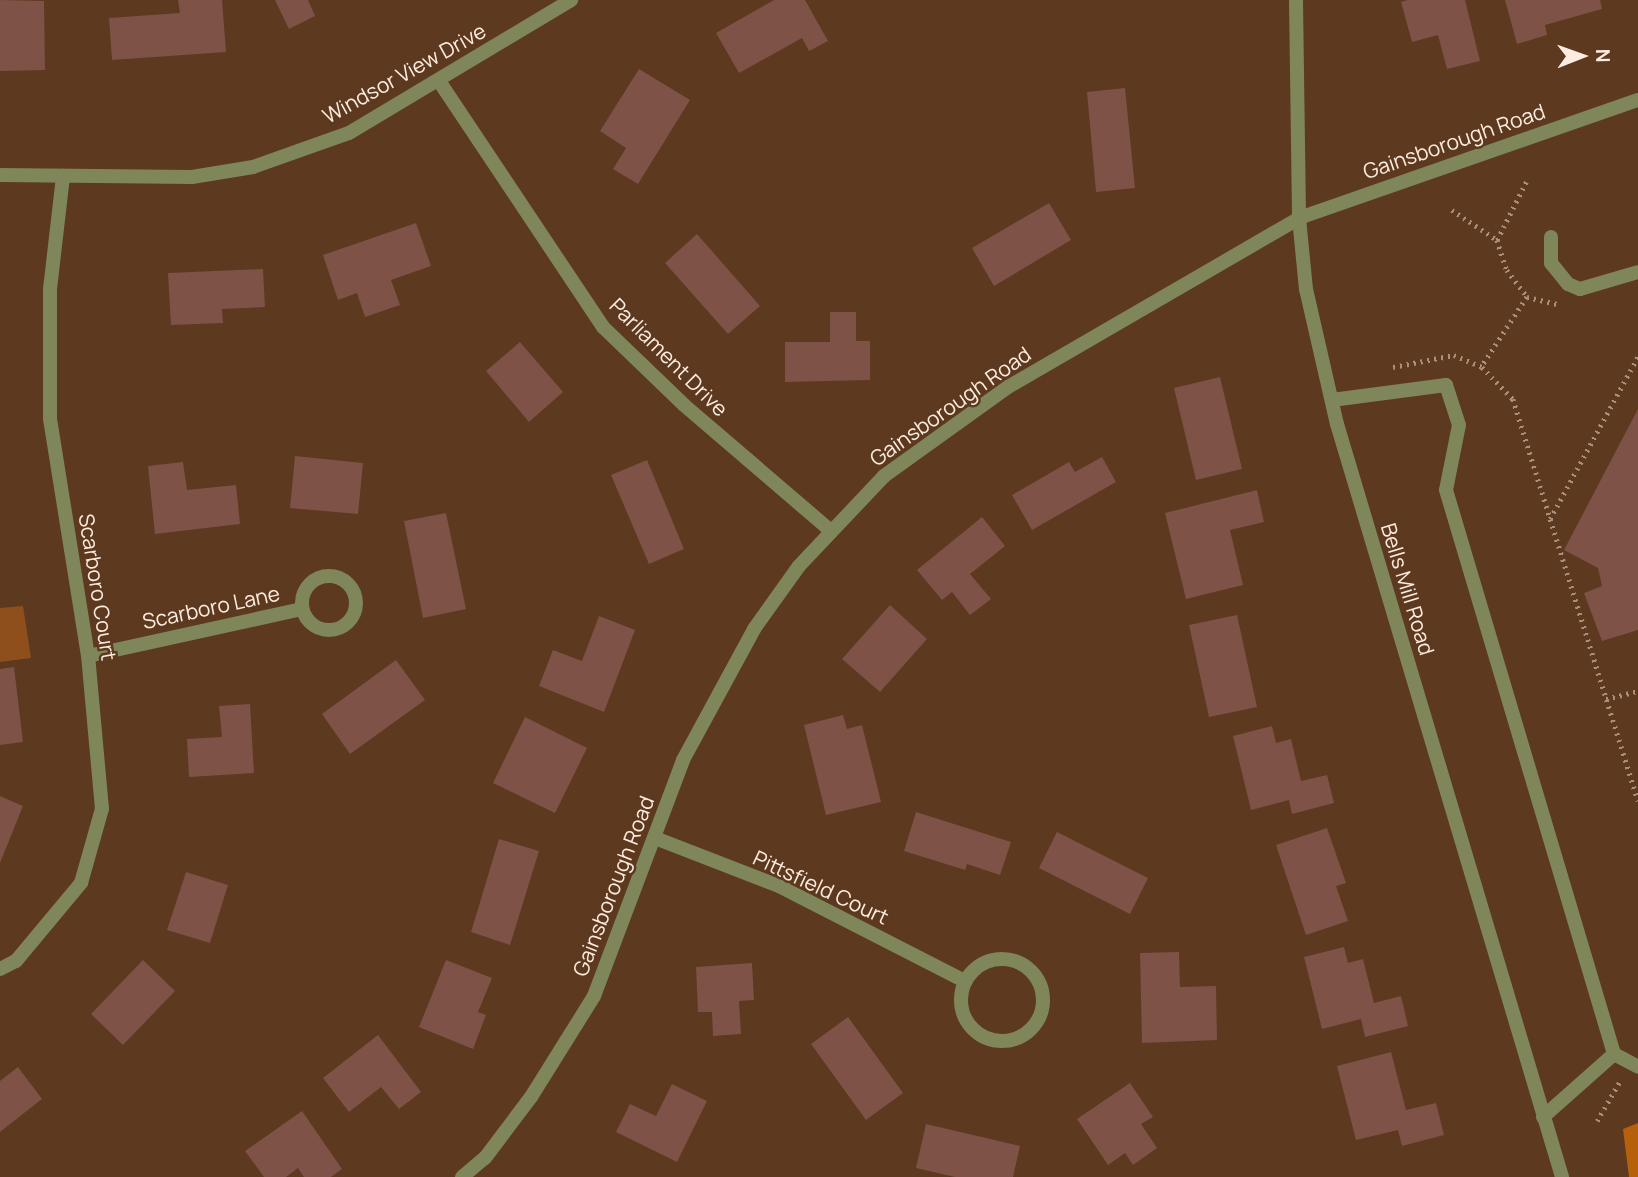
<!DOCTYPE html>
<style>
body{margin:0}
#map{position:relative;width:1638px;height:1177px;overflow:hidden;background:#5c391f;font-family:Manrope,sans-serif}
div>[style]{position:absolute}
.green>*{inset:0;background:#8e4f1c}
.forest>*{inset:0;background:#b7600c}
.building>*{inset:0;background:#7e5246}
.path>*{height:4.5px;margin-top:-2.25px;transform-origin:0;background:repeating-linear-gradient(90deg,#aa8f7c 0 2px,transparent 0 7px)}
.service>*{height:14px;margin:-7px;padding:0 7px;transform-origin:7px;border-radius:7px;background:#7f865a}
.minor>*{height:14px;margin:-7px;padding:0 7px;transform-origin:7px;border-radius:7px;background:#7f865a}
.minor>.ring{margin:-7px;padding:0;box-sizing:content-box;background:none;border:14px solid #7f865a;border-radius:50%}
.tertiary>*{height:14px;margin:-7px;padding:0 7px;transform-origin:7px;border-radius:7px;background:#7f865a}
span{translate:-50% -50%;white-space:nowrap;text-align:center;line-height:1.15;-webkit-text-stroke:5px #5c391f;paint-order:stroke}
.street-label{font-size:21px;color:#feece0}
.north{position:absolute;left:1547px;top:21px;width:70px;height:70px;-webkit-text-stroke:5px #5c391f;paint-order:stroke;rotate:89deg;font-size:19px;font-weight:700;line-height:28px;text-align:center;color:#feece0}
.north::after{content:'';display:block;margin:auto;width:24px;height:32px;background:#feece0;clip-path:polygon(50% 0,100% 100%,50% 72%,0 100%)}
</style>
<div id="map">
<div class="green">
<div style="clip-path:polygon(23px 606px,31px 658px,0 662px,0 608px)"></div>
</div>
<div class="forest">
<div style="clip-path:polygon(1638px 1123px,1638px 1177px,1629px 1177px,1623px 1129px)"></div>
</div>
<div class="building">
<div style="clip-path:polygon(0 0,44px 1px,45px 70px,0 71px)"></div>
<div style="clip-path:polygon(178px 0,222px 0,226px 52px,112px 60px,109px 18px,180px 13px)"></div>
<div style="clip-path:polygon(275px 0,308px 0,315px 16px,289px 29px)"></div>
<div style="clip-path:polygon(774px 0,805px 0,828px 41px,809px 51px,802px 38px,739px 73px,716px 33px)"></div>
<div style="clip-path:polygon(1408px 0,1465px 0,1480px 61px,1447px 69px,1438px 35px,1412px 42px,1401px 2px)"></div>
<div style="clip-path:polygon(1505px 0,1600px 0,1602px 9px,1545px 25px,1547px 35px,1517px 44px)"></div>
<div style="clip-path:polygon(639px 69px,690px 100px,638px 184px,613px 169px,626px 148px,600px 131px)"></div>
<div style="clip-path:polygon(1125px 88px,1135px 188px,1096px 192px,1087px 92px)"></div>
<div style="clip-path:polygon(1049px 203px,1071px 240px,994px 286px,972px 248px)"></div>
<div style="clip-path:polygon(416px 223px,431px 266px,391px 280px,400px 305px,365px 317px,357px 293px,338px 300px,323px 255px)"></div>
<div style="clip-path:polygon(697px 234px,760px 306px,728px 334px,665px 263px)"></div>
<div style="clip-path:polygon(263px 269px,265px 307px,222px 309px,223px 323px,171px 325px,168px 273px)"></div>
<div style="clip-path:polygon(830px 312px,856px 312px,856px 341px,870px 341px,870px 380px,785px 382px,785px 342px,830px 342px)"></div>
<div style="clip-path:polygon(520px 342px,563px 392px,529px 422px,486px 371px)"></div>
<div style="clip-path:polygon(1220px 377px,1242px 469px,1196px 480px,1174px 388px)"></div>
<div style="clip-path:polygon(1638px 409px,1638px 630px,1602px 641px,1584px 593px,1602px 586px,1598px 568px,1564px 550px)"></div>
<div style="clip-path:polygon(295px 456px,363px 463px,358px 514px,290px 508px)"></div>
<div style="clip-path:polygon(1102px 457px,1116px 482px,1032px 530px,1012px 495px,1069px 462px,1075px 472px)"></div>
<div style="clip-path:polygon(647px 460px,684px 549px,649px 564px,611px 475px)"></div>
<div style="clip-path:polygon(183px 462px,187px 490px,236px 485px,240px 524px,155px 534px,148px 466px)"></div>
<div style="clip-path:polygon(1257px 490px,1264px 522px,1230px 530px,1243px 585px,1186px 599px,1165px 513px)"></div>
<div style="clip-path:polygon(446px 513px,466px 609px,423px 618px,404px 521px)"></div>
<div style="clip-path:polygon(982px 517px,1005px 546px,970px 574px,991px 599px,970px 615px,952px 592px,942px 600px,917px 570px)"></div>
<div style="clip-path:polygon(890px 605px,927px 639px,880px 692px,842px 659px)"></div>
<div style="clip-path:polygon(1237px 615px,1257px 707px,1209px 717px,1189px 625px)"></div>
<div style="clip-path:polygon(599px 616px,635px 630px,604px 712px,539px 686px,553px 650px,582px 661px)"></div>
<div style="clip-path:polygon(396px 660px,425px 700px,350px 754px,322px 714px)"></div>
<div style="clip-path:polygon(14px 667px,23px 742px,0 745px,0 669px)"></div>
<div style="clip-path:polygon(250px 704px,254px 773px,189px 777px,187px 739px,222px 737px,219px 706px)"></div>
<div style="clip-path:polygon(843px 715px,847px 729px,862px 725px,881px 802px,826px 815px,804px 725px)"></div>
<div style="clip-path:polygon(525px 717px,587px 748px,555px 813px,493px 783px)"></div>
<div style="clip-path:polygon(1272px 726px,1276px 743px,1291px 739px,1301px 781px,1327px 775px,1334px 803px,1292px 814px,1289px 800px,1251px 810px,1233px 736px)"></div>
<div style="clip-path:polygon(0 796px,23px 806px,0 863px)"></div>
<div style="clip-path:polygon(916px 812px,1011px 842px,1000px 875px,967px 864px,965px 870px,904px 851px)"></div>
<div style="clip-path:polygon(1327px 828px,1346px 883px,1336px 886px,1348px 921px,1306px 935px,1276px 845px)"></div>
<div style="clip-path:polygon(1057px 832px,1148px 878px,1130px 914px,1039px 868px)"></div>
<div style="clip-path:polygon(499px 839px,539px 851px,510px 945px,471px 932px)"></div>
<div style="clip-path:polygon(186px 872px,228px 885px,210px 943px,167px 930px)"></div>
<div style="clip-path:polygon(1344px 947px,1348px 963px,1363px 959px,1374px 1003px,1401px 996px,1408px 1026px,1365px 1037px,1361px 1019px,1322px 1029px,1304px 957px)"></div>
<div style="clip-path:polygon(1179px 952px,1180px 987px,1216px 986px,1217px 1040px,1142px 1043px,1140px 953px)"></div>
<div style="clip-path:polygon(143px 960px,175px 991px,123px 1045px,91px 1014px)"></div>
<div style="clip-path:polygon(446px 960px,492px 978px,478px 1012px,486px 1015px,473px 1049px,419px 1027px)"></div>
<div style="clip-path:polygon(752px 963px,754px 1000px,739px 1001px,741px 1034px,713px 1036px,712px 1012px,698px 1012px,696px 967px)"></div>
<div style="clip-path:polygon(848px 1017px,903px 1093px,866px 1120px,811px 1044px)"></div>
<div style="clip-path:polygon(378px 1035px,421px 1092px,399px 1109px,381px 1087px,349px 1112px,323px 1078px)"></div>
<div style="clip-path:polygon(1391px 1052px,1406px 1110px,1436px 1103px,1444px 1135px,1402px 1146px,1398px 1130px,1356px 1140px,1337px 1066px)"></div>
<div style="clip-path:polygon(18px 1067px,42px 1099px,0 1132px,0 1081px)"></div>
<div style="clip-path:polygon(1130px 1083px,1153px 1117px,1141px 1124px,1157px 1148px,1133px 1165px,1125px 1153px,1108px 1165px,1077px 1119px)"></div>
<div style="clip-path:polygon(672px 1084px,707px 1101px,677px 1162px,616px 1132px,630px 1104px,656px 1116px)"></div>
<div style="clip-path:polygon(302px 1111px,342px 1169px,331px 1177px,304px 1177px,298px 1168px,286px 1177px,264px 1177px,245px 1151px)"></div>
<div style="clip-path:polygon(926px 1124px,1020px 1146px,1013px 1177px,955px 1177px,916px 1168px)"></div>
</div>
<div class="path">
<div style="left:1452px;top:210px;width:54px;rotate:33.7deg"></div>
<div style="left:1497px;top:240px;width:32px;rotate:72deg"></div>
<div style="left:1507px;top:270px;width:34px;rotate:53deg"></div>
<div style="left:1527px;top:297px;width:82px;rotate:123.1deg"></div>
<div style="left:1497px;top:240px;width:65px;rotate:-63.4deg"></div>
<div style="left:1527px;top:297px;width:31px;rotate:13deg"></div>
<div style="left:1393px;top:367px;width:62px;rotate:-11.1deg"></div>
<div style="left:1454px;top:355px;width:30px;rotate:23deg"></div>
<div style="left:1482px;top:367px;width:45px;rotate:45.9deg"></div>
<div style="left:1513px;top:399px;width:421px;rotate:72.7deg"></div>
<div style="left:1550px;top:519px;width:185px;rotate:-61.6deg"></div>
<div style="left:1606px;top:699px;width:33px;rotate:-14deg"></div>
<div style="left:1597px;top:1121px;width:46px;rotate:-60.1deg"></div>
</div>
<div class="service">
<div style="left:1551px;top:237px;width:26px;rotate:90deg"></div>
<div style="left:1551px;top:263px;width:27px;rotate:51deg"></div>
<div style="left:1568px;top:284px;width:13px;rotate:23deg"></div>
<div style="left:1580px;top:289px;width:60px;rotate:-16.3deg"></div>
<div style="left:1332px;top:400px;width:115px;rotate:-7.5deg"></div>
<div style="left:1446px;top:385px;width:42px;rotate:72deg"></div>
<div style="left:1459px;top:425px;width:66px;rotate:101.3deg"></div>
<div style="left:1446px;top:490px;width:588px;rotate:73.41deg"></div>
<div style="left:1614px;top:1054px;width:95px;rotate:138.4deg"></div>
<div style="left:1614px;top:1054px;width:27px;rotate:28deg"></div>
</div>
<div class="minor">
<div style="left:439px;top:81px;width:296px;rotate:56.3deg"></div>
<div style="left:603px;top:327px;width:112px;rotate:43.9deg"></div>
<div style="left:684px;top:405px;width:192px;rotate:40.6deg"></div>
<div style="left:0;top:175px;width:192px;rotate:0.6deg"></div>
<div style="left:192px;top:177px;width:62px;rotate:-9.3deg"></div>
<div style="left:253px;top:167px;width:102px;rotate:-19.5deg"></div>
<div style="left:349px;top:133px;width:259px;rotate:-30.9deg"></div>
<div class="ring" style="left:302px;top:576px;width:40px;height:40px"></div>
<div style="left:88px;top:656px;width:219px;rotate:-12.4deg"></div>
<div style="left:655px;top:838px;width:133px;rotate:21.2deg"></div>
<div style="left:779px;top:886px;width:209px;rotate:27.1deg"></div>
<div class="ring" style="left:961px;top:959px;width:68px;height:68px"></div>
<div style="left:0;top:969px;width:18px;rotate:-27deg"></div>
<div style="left:16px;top:961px;width:102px;rotate:-50.2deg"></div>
<div style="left:81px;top:883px;width:77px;rotate:-74.2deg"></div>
<div style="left:102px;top:809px;width:154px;rotate:-95.2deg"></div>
<div style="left:88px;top:656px;width:240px;rotate:-99.1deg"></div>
<div style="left:50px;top:419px;width:130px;rotate:-90deg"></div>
<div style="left:50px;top:289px;width:114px;rotate:-83.4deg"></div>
</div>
<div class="tertiary">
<div style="left:1296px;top:0;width:218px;rotate:89.2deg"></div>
<div style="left:1299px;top:218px;width:71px;rotate:84.4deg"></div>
<div style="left:1306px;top:289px;width:139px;rotate:77.1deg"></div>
<div style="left:1337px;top:424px;width:786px;rotate:73.36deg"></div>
<div style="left:462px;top:1177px;width:30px;rotate:-40deg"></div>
<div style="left:485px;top:1158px;width:76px;rotate:-53deg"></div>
<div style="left:531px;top:1097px;width:119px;rotate:-58deg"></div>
<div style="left:594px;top:996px;width:252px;rotate:-69.3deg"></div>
<div style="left:683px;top:760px;width:149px;rotate:-61.5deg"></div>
<div style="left:754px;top:629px;width:77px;rotate:-54.5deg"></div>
<div style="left:799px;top:566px;width:124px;rotate:-46.6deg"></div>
<div style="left:884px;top:476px;width:153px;rotate:-35.7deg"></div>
<div style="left:1008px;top:387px;width:337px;rotate:-30.1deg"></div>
<div style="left:1299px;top:218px;width:359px;rotate:-19.2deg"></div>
</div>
<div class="street-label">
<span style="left:404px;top:73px;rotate:-29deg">Windsor View Drive</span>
<span style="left:1454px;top:141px;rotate:-19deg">Gainsborough Road</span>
<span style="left:669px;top:357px;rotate:45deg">Parliament Drive</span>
<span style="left:950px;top:406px;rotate:-35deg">Gainsborough Road</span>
<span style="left:98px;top:587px;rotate:81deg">Scarboro Court</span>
<span style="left:1408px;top:589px;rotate:73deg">Bells Mill Road</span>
<span style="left:211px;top:607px;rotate:-12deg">Scarboro Lane</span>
<span style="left:613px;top:886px;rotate:-69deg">Gainsborough Road</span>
<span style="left:821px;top:887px;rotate:25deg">Pittsfield Court</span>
</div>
<div class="north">N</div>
</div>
